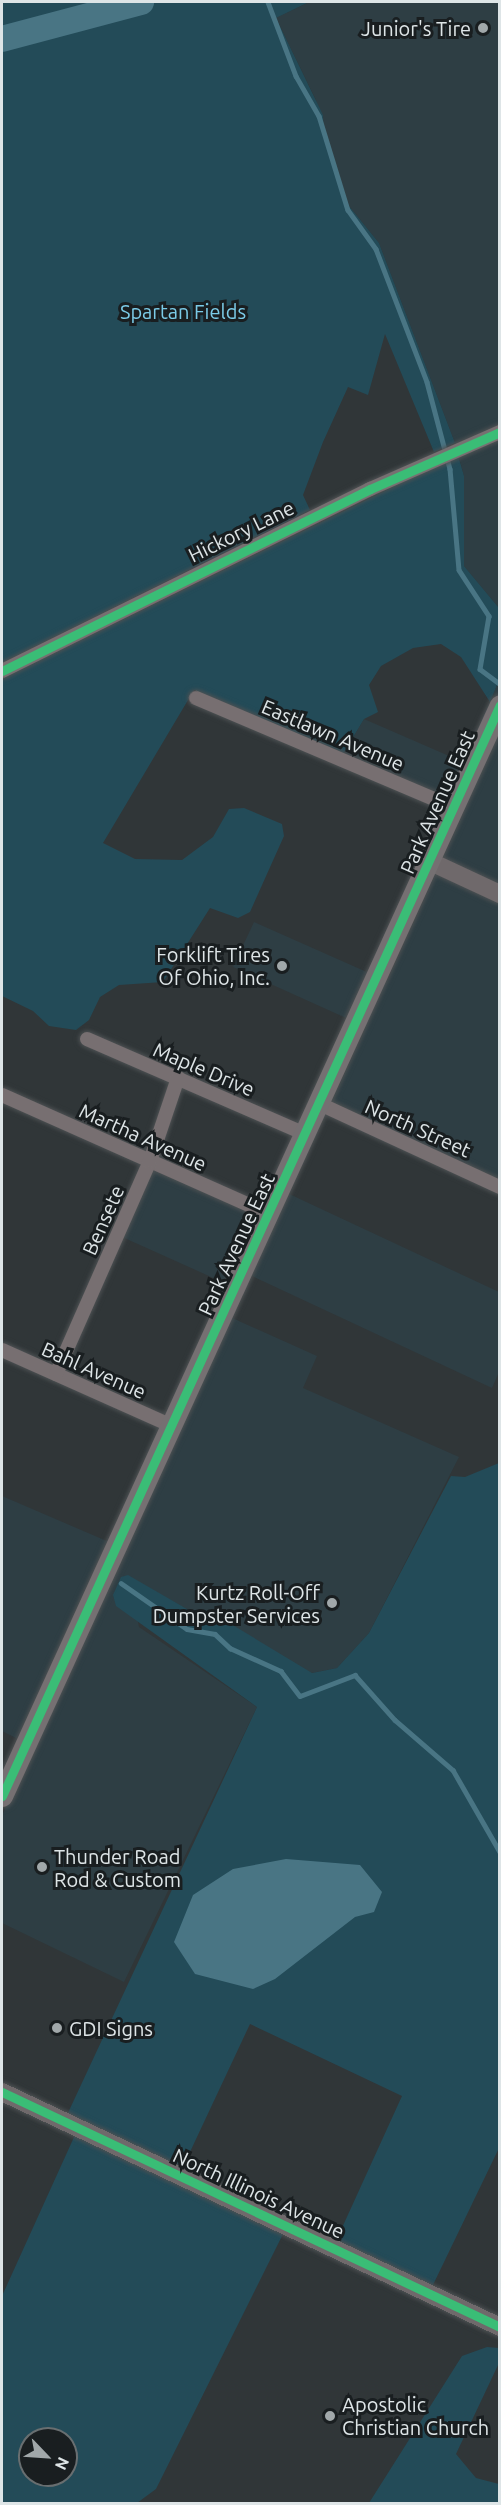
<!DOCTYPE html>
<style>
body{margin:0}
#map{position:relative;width:501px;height:2505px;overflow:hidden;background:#303638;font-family:Ubuntu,sans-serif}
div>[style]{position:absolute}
.built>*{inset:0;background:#2e3e44}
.green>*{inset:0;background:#234b58}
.water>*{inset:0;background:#497584}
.stream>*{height:4.5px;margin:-2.25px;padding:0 2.25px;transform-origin:2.25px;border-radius:2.25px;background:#497584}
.river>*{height:26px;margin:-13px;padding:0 13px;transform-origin:13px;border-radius:13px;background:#497584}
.roads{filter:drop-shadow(0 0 2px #4d5153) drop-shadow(0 0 2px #4d5153)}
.street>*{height:14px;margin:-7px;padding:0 7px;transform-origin:7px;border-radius:7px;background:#776f71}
.secondary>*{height:18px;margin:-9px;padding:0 9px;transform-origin:9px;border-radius:9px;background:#6f696b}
.primary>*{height:21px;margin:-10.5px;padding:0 10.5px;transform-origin:10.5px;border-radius:10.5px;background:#757072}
.cycleway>*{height:9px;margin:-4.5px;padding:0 4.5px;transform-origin:4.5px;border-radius:4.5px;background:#3abd76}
.dots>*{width:16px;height:16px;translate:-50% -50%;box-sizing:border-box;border:3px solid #191e20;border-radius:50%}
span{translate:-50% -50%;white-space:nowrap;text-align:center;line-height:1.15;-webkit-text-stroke:6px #191e20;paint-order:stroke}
.poi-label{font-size:20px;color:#dee5e7}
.right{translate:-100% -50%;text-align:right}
.left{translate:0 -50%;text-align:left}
.park-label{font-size:20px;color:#7bcbe7}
.street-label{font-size:20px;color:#dee5e7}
.frame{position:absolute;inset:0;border:3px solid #dee5e7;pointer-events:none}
.north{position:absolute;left:18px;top:2427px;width:60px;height:60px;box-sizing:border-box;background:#191e20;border:2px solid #686e70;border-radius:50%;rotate:115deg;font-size:16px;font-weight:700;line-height:24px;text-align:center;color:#dee5e7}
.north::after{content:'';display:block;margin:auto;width:21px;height:27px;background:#a1a8aa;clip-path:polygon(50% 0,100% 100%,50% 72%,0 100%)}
</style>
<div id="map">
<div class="built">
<div style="clip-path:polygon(309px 2px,499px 2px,499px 608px,464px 566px,464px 476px,455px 443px,379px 243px,349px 206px,315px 98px,276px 18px)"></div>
<div style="clip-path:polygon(499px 680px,499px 1179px,331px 1103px,366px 1027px,233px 967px,254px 922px,387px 981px,466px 807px,343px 754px,364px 719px,463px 762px)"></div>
<div style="clip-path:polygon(150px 1167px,273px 1222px,287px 1193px,499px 1292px,499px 1372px,492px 1388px,237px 1269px,229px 1285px,120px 1236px)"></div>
<div style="clip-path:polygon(230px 1317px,317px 1356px,303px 1388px,459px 1457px,369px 1633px,337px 1668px,312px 1673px,285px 1661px,231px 1624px,206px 1620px,128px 1576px,139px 1627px,257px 1707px,124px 1982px,2px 1923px,2px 1816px,32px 1746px,2px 1731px,2px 1496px,123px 1548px)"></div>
</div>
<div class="green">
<div style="clip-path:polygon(2px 2px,309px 2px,276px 18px,323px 115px,324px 138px,349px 206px,379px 243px,455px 443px,434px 452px,385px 334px,368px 395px,348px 387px,323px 442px,303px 495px,310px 510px,2px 663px)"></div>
<div style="clip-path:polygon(458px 455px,464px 476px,464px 566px,499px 608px,499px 680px,490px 702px,461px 657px,441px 644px,413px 648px,381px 666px,369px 685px,378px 712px,364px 719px,343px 754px,194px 690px,103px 843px,135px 859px,182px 860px,213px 837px,229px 809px,244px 808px,282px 824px,284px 836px,250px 912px,238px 918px,210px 908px,163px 982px,119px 985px,100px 997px,89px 1020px,76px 1030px,49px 1026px,33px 1011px,2px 996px,2px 679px)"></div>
<div style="clip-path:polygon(499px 1463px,499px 2148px,432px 2287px,336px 2241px,402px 2096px,250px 2024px,182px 2169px,67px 2115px,257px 1707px,116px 1606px,113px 1595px,121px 1577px,128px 1575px,206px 1620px,231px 1624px,312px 1673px,337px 1668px,369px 1633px,451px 1476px,465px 1477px)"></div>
<div style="clip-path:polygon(evenodd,75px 2135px,283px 2234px,156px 2489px,137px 2503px,2px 2504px,2px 2296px,75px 2135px,30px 2439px,66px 2439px,66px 2475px,30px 2475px,30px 2439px)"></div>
<div style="clip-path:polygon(487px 2347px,499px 2348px,499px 2363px,456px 2454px,476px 2478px,499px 2484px,499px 2503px,369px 2503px,462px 2356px)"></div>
</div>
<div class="water">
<div style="clip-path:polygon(286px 1859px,360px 1865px,382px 1892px,374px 1912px,355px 1917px,275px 1979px,253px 1989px,195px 1974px,174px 1942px,193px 1895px,233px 1869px)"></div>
</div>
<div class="stream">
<div style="left:268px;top:2px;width:79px;rotate:69.3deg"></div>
<div style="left:296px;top:76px;width:46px;rotate:60.1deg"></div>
<div style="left:319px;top:116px;width:98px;rotate:72.9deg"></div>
<div style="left:348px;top:210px;width:48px;rotate:54.3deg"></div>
<div style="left:376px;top:249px;width:142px;rotate:69deg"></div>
<div style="left:427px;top:382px;width:90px;rotate:75.2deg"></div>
<div style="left:450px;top:469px;width:101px;rotate:84.9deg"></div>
<div style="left:459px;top:570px;width:55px;rotate:56.9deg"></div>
<div style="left:489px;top:616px;width:54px;rotate:99.6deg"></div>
<div style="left:480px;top:669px;width:25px;rotate:37deg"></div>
<div style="left:121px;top:1583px;width:80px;rotate:34.9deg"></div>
<div style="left:187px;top:1629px;width:28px;rotate:10deg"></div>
<div style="left:215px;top:1634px;width:21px;rotate:43deg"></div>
<div style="left:230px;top:1648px;width:56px;rotate:24.3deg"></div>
<div style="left:281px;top:1671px;width:31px;rotate:53deg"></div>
<div style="left:300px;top:1696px;width:59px;rotate:-20.9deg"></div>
<div style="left:355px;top:1675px;width:60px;rotate:48.4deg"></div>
<div style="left:395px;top:1720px;width:77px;rotate:40.8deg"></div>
<div style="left:453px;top:1770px;width:95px;rotate:60.2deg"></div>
</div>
<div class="river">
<div style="left:2px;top:39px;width:144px;rotate:-14.9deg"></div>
</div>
<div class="roads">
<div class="street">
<div style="left:2px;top:671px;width:411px;rotate:-26.3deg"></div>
<div style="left:370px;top:489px;width:142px;rotate:-23.7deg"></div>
<div style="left:196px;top:698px;width:281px;rotate:23deg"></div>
<div style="left:87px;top:1039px;width:239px;rotate:23.5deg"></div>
<div style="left:2px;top:1095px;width:292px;rotate:24deg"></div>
<div style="left:320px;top:1104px;width:198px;rotate:24.8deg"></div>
<div style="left:2px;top:1350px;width:186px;rotate:24.1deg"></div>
<div style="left:56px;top:1374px;width:233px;rotate:-66.2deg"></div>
<div style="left:150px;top:1161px;width:88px;rotate:-71.4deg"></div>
</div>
<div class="secondary">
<div style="left:431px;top:862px;width:76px;rotate:24.9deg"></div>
<div style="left:2px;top:2092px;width:551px;rotate:25.26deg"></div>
</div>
<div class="primary">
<div style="left:2px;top:1796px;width:1199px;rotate:-65.47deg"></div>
</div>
</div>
<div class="cycleway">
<div style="left:2px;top:671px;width:411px;rotate:-26.3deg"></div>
<div style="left:370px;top:489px;width:142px;rotate:-23.7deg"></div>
<div style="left:2px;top:1796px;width:1199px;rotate:-65.47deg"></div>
<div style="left:2px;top:2092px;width:551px;rotate:25.26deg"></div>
</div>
<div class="dots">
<div style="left:483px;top:28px;background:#a1a8aa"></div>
<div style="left:282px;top:966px;background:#a1a8aa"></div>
<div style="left:332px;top:1603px;background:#a1a8aa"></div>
<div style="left:42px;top:1867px;background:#a1a8aa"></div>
<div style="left:57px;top:2028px;background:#a1a8aa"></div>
<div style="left:330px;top:2416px;background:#a1a8aa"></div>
</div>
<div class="poi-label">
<span class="right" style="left:471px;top:28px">Junior's Tire</span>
<span class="right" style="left:270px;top:966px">Forklift Tires<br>Of Ohio, Inc.</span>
<span class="right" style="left:320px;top:1604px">Kurtz Roll-Off<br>Dumpster Services</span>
<span class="left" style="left:54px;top:1868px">Thunder Road<br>Rod &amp; Custom</span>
<span class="left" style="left:69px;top:2028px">GDI Signs</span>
<span class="left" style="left:342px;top:2416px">Apostolic<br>Christian Church</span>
</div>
<div class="park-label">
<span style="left:183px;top:311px">Spartan Fields</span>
</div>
<div class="street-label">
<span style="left:241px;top:531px;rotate:-26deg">Hickory Lane</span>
<span style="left:333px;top:735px;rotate:23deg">Eastlawn Avenue</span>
<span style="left:437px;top:802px;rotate:-66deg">Park Avenue East</span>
<span style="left:204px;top:1069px;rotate:23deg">Maple Drive</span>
<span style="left:418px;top:1128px;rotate:24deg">North Street</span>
<span style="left:143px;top:1137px;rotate:24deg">Martha Avenue</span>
<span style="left:103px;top:1220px;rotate:-66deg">Bensete</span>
<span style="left:236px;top:1244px;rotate:-65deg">Park Avenue East</span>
<span style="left:94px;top:1370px;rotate:24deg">Bahl Avenue</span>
<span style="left:259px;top:2193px;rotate:25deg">North Illinois Avenue</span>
</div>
<div class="frame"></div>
<div class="north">N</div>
</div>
